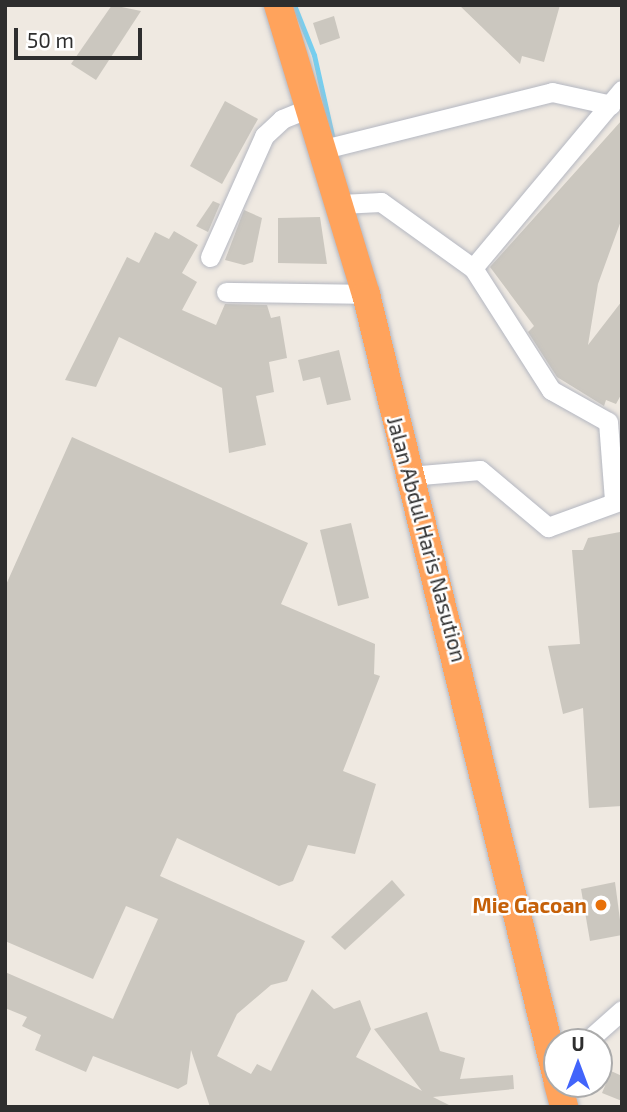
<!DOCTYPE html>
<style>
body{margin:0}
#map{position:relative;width:627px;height:1112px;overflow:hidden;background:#efe9e1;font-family:"Exo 2",sans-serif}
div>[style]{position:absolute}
.stream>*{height:5px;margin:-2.5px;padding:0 2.5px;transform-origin:2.5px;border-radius:2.5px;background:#75cff0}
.building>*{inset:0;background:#cbc7bf}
.roads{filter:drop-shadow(0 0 2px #b4b7c1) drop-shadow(0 0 2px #b4b7c1)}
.minor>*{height:19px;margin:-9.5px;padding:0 9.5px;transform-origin:9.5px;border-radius:9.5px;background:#fff}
.highway>*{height:28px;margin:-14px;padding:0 14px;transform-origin:14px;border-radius:14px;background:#ffa35c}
.dots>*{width:19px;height:19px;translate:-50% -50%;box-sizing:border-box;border:4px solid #fff;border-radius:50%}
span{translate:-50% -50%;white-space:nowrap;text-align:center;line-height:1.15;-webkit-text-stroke:5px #fff;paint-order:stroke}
.street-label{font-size:21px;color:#2e2e2e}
.food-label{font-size:21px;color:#c56008;font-weight:700}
.right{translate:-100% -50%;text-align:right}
.frame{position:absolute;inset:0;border:7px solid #2e2e2e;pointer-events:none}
.north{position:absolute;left:543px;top:1028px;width:70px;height:70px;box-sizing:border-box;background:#fff;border:2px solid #ababab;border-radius:50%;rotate:0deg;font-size:19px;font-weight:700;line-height:28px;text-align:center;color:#2e2e2e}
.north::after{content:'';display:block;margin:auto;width:24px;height:32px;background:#4264fb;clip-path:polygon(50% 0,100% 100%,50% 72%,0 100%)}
.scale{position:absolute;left:14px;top:28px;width:128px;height:32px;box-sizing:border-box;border:4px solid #2e2e2e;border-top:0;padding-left:9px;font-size:21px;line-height:24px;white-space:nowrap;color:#2e2e2e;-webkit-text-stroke:5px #fff;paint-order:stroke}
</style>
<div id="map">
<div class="stream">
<div style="left:294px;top:5px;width:54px;rotate:68.2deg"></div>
<div style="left:314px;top:55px;width:87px;rotate:77.4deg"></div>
</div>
<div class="building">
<div style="clip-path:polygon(112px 5px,141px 11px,96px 80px,71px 64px)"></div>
<div style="clip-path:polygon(459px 5px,560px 5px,544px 62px,522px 56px,520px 64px)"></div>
<div style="clip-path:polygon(334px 16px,340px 38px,320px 45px,313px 23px)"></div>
<div style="clip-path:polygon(225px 101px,258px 119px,222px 184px,190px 166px)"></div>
<div style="clip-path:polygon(622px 120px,622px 218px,598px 284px,588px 345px,622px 301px,622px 393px,616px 404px,606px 400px,604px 406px,557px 377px,528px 332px,534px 326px,490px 267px)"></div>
<div style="clip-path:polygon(213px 201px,220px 204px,208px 232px,196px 226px)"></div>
<div style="clip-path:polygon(244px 210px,262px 218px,253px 262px,244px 265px,225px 260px)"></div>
<div style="clip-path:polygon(320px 217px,327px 264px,278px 263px,278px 218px)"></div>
<div style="clip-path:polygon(174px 231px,198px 245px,182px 273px,197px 282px,182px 310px,216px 325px,225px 304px,267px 305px,271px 318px,280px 316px,287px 358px,269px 362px,274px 392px,256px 396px,266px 445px,229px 453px,222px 388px,119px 337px,96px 387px,65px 380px,127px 257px,139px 263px,155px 232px,169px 239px)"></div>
<div style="clip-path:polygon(339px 350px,351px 400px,327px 405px,320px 377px,303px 381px,298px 360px)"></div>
<div style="clip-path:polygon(72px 437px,308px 543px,281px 604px,375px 644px,374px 674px,380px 676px,343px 771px,376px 784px,355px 854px,308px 845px,293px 881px,279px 886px,177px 838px,160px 876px,305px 941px,287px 981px,271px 985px,237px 1014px,217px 1056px,251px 1074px,257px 1064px,271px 1071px,312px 989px,334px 1009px,360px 1000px,371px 1029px,356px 1057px,422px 1091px,374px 1029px,427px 1012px,440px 1051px,465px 1058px,460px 1079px,513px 1075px,514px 1089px,433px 1097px,453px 1107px,210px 1107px,191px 1050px,187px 1084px,178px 1089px,93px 1056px,86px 1072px,35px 1050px,41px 1035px,22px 1026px,27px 1017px,5px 1008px,5px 972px,113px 1019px,158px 919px,126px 906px,93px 979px,5px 941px,5px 587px)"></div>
<div style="clip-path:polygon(351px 523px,369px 598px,338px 606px,320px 530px)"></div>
<div style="clip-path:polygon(620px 532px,622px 806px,589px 808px,583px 708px,563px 714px,548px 646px,580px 644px,572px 550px,583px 550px,588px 538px)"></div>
<div style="clip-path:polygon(392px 880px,405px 895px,345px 950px,331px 937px)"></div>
<div style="clip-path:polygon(615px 882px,622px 935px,590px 941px,581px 889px)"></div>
<div style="clip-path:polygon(611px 1071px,622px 1076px,622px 1101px,602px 1093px)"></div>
</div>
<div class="roads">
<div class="minor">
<div style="left:324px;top:149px;width:235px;rotate:-14deg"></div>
<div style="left:552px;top:92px;width:60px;rotate:12.4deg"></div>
<div style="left:340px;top:204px;width:41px;rotate:-2.8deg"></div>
<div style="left:381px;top:202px;width:113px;rotate:35.7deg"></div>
<div style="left:473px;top:268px;width:145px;rotate:57.4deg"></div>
<div style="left:551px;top:390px;width:65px;rotate:29.3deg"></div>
<div style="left:608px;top:422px;width:78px;rotate:85.6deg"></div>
<div style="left:210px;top:257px;width:133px;rotate:-65.9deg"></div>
<div style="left:264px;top:136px;width:25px;rotate:-43deg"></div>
<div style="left:282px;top:119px;width:32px;rotate:-22deg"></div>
<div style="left:473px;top:268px;width:232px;rotate:-50.1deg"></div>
<div style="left:226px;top:292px;width:140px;rotate:0.8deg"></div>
<div style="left:409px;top:476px;width:71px;rotate:-4.8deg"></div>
<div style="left:480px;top:470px;width:89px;rotate:40deg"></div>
<div style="left:548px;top:527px;width:79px;rotate:-20deg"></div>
<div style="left:586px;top:1042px;width:48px;rotate:-41.6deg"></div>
</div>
<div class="highway">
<div style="left:278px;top:5px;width:302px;rotate:73.1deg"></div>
<div style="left:366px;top:294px;width:808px;rotate:76.32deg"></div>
<div style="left:558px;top:1084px;width:24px;rotate:75deg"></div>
</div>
</div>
<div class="dots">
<div style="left:601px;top:905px;background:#e8710a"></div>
</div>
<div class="street-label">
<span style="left:427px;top:539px;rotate:75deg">Jalan Abdul Haris Nasution</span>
</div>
<div class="food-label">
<span class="right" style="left:587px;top:905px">Mie Gacoan</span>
</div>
<div class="frame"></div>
<div class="north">U</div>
<div class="scale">50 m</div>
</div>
